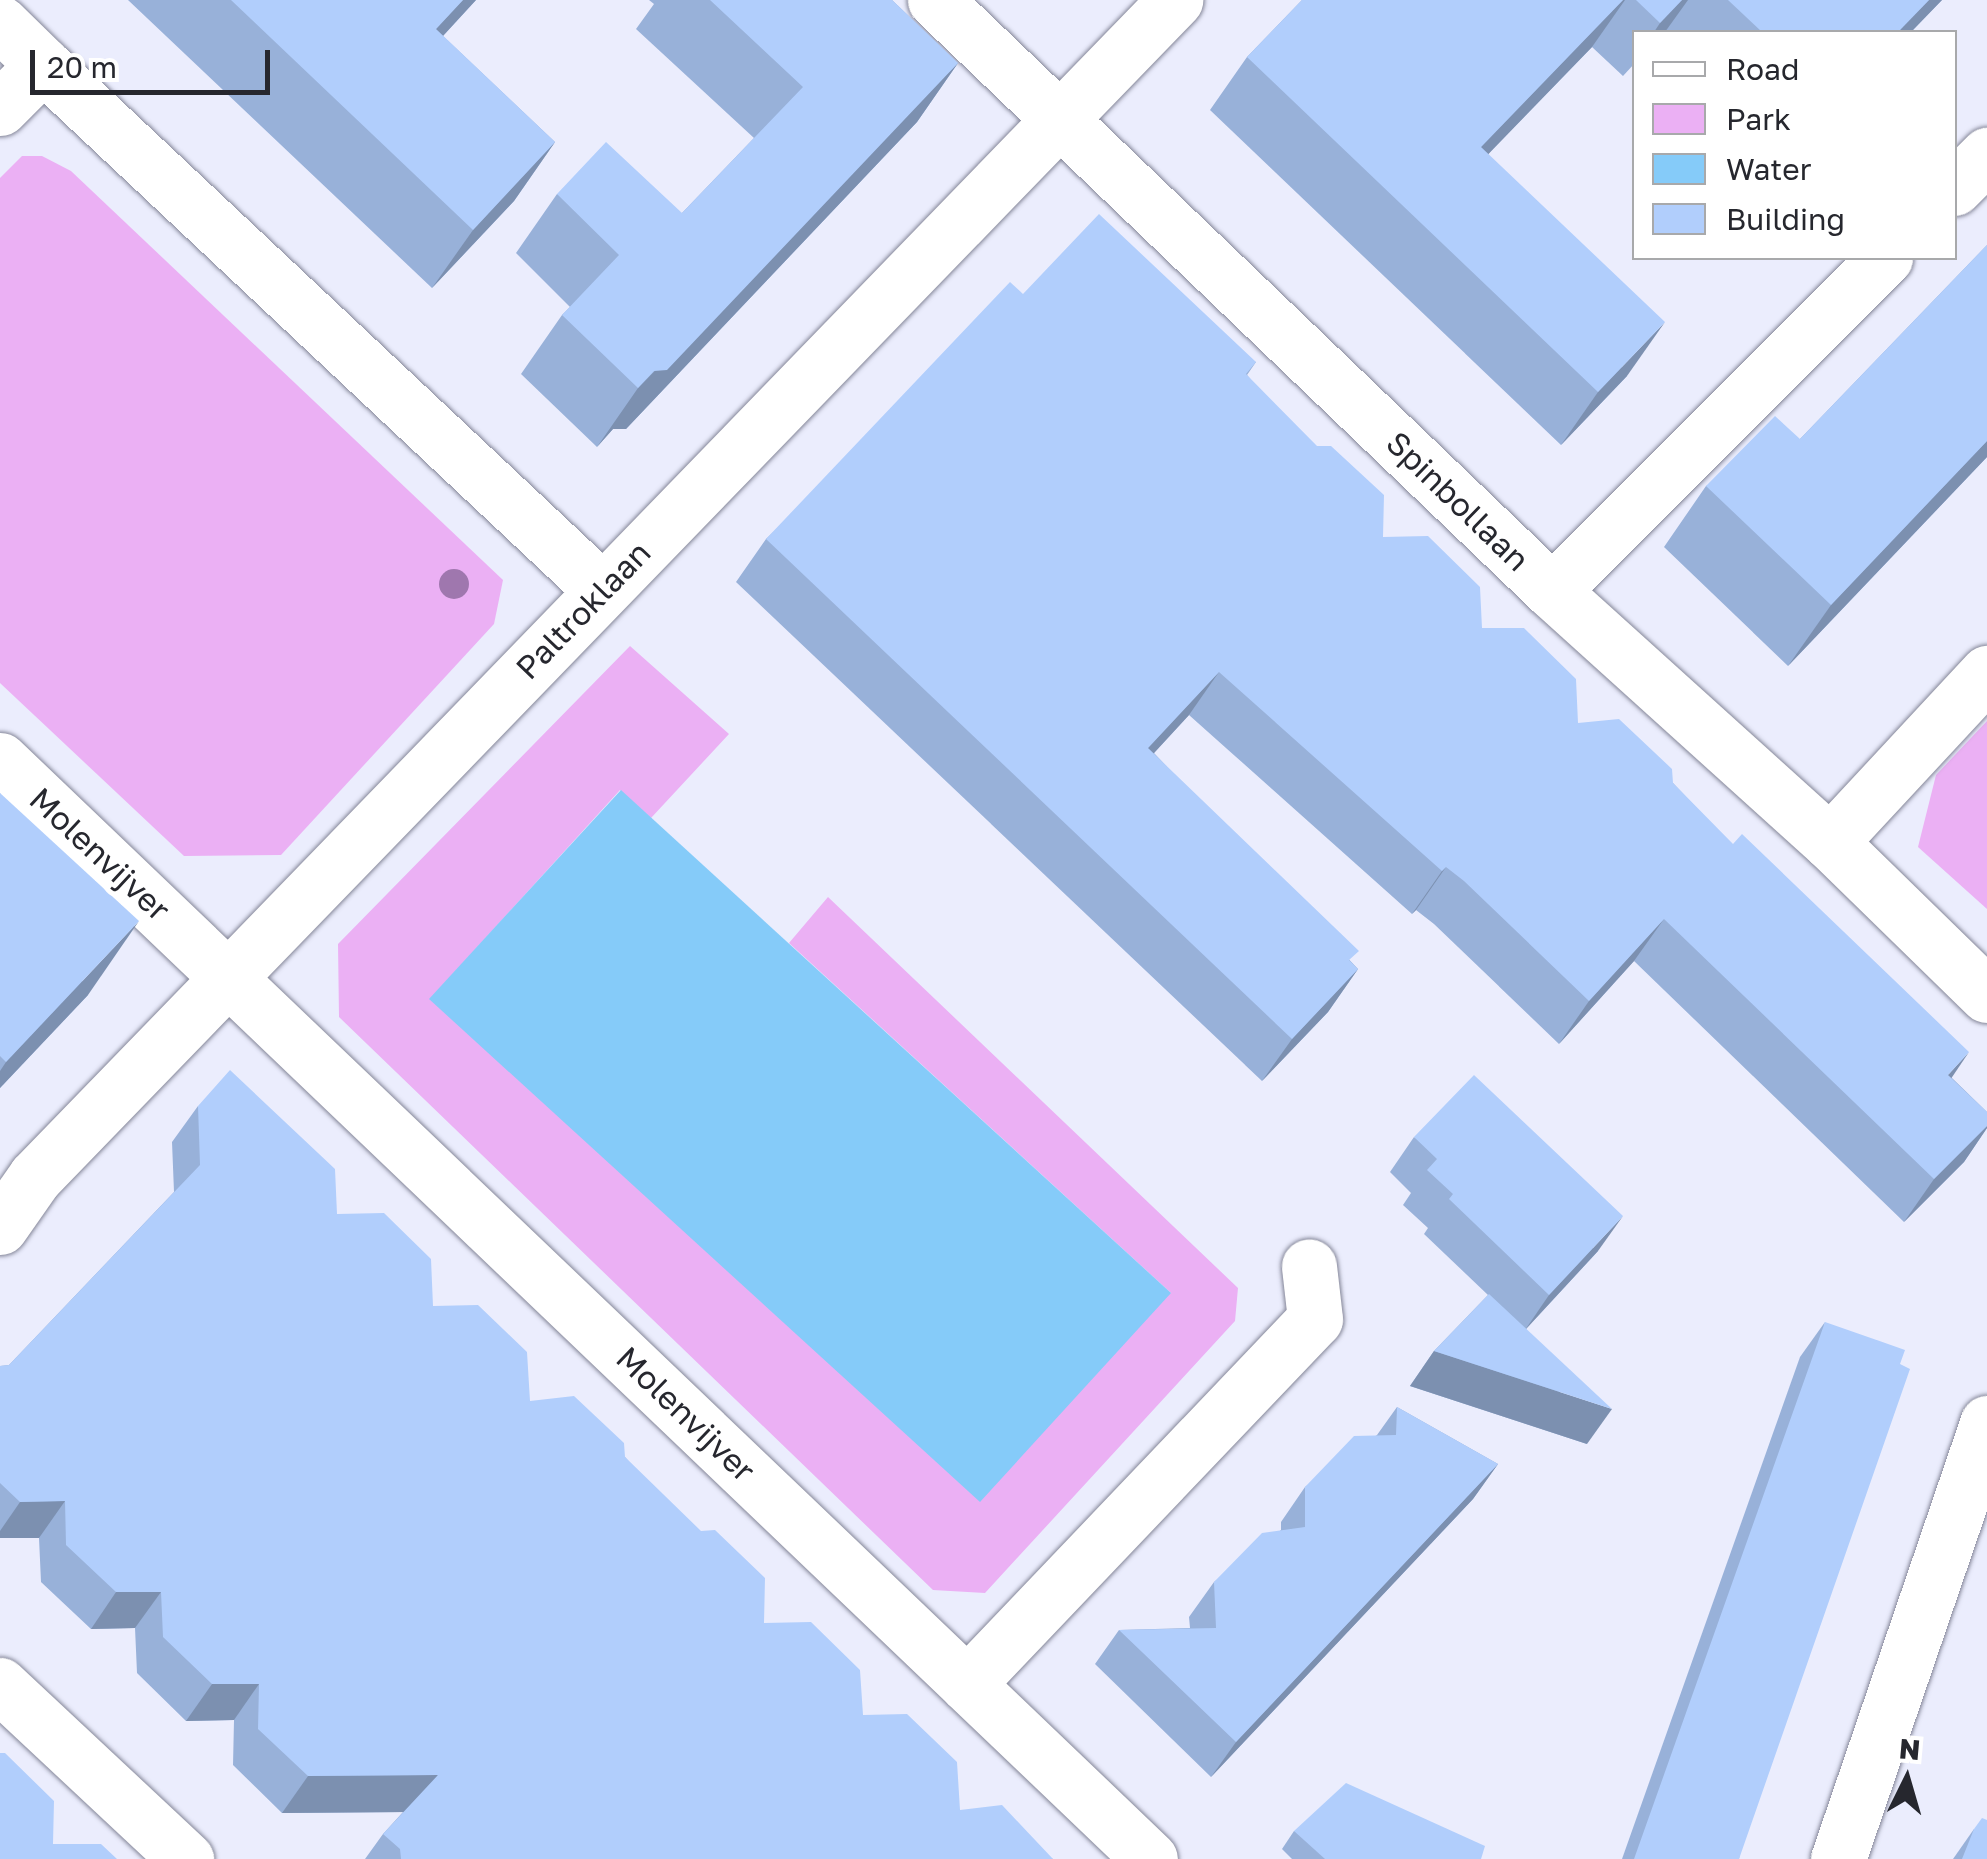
<!DOCTYPE html>
<style>
body{margin:0}
#map{position:relative;width:1987px;height:1859px;overflow:hidden;background:#ebedfd;font-family:"Golos Text",sans-serif}
div>[style]{position:absolute}
.green>*{inset:0;background:#ebb0f4}
.water>*{inset:0;background:#85cbf9}
.roads{filter:drop-shadow(0 0 2px #848698) drop-shadow(0 0 2px #848698)}
.minor>*{height:55px;margin:-27.5px;padding:0 27.5px;transform-origin:27.5px;border-radius:27.5px;background:#fff}
.trees>*{width:30px;height:30px;margin:-15px;border-radius:50%;background:#9f77ae}
.wall>*{inset:0;background:#98b1d9}
.shaded-wall>*{inset:0;background:#7c90b0}
.building>*{inset:0;background:#b1cefc}
span{translate:-50% -50%;white-space:nowrap;text-align:center;line-height:1.15;-webkit-text-stroke:10px #fff;paint-order:stroke}
.street-label{font-size:32px;color:#26272e}
.legend{position:absolute;left:1632px;top:30px;width:325px;height:230px;box-sizing:border-box;background:#fff;border:2px solid #a8a9ab;margin:0;padding:12px 18px;list-style:none;font-size:30px;color:#26272e}
.legend li{display:flex;align-items:center;gap:20px;height:50px}
.legend b{width:50px;border:2px solid #a8a9ab}
.north{position:absolute;left:1857px;top:1729px;width:100px;height:100px;-webkit-text-stroke:8px #fff;paint-order:stroke;rotate:5deg;font-size:28px;font-weight:700;line-height:40px;text-align:center;color:#26272e}
.north::after{content:'';display:block;margin:auto;width:35px;height:45px;background:#26272e;clip-path:polygon(50% 0,100% 100%,50% 72%,0 100%)}
.scale{position:absolute;left:30px;top:50px;width:240px;height:45px;box-sizing:border-box;border:5px solid #26272e;border-top:0;padding-left:12px;font-size:30px;line-height:35px;white-space:nowrap;color:#26272e;-webkit-text-stroke:8px #fff;paint-order:stroke}
</style>
<div id="map">
<div class="green">
<div style="clip-path:polygon(22px 156px,42px 156px,71px 171px,503px 580px,494px 624px,281px 855px,184px 856px,0 683px,0 178px)"></div>
<div style="clip-path:polygon(630px 646px,729px 734px,651px 818px,620px 790px,430px 999px,1171px 1293px,789px 943px,828px 897px,1238px 1288px,1235px 1321px,985px 1593px,933px 1590px,339px 1017px,338px 944px)"></div>
<div style="clip-path:polygon(1987px 721px,1987px 909px,1918px 847px,1936px 775px)"></div>
</div>
<div class="water">
<div style="clip-path:polygon(621px 790px,1171px 1293px,980px 1502px,429px 999px)"></div>
</div>
<div class="roads">
<div class="minor">
<div style="left:935px;top:0;width:854px;rotate:43.77deg"></div>
<div style="left:1552px;top:591px;width:375px;rotate:42.1deg"></div>
<div style="left:1830px;top:842px;width:219px;rotate:44.3deg"></div>
<div style="left:0;top:23px;width:60px;rotate:44.3deg"></div>
<div style="left:0;top:108px;width:61px;rotate:-45deg"></div>
<div style="left:43px;top:65px;width:767px;rotate:43.2deg"></div>
<div style="left:1954px;top:188px;width:47px;rotate:-45deg"></div>
<div style="left:1552px;top:591px;width:471px;rotate:-45deg"></div>
<div style="left:0;top:760px;width:1337px;rotate:43.7deg"></div>
<div style="left:967px;top:1684px;width:504px;rotate:-46.37deg"></div>
<div style="left:1315px;top:1319px;width:53px;rotate:-96.5deg"></div>
<div style="left:1830px;top:842px;width:231px;rotate:-47.1deg"></div>
<div style="left:0;top:1227px;width:61px;rotate:-55deg"></div>
<div style="left:35px;top:1177px;width:1639px;rotate:-45.91deg"></div>
<div style="left:967px;top:1684px;width:253px;rotate:43.7deg"></div>
<div style="left:0;top:1685px;width:255px;rotate:43.1deg"></div>
<div style="left:1838px;top:1859px;width:461px;rotate:-71.1deg"></div>
</div>
</div>
<div class="trees">
<div style="left:454px;top:584px"></div>
</div>
<div class="wall">
<div style="clip-path:polygon(128px 0,476px 0,443px 36px,555px 142px,514px 201px,432px 288px)"></div>
<div style="clip-path:polygon(649px 0,892px 0,958px 63px,917px 122px,626px 429px,613px 429px,597px 447px,521px 374px,562px 315px,570px 307px,516px 253px,557px 194px,682px 213px,754px 138px,636px 29px,654px 4px)"></div>
<div style="clip-path:polygon(1302px 0,1942px 0,1911px 32px,1669px 32px,1667px 30px,1665px 32px,1634px 32px,1634px 64px,1623px 76px,1592px 47px,1488px 154px,1627px 376px,1561px 445px,1210px 110px,1247px 57px)"></div>
<div style="clip-path:polygon(1987px 245px,1987px 457px,1788px 666px,1664px 547px,1706px 486px,1800px 439px)"></div>
<div style="clip-path:polygon(1023px 294px,1256px 362px,1247px 375px,1383px 537px,1482px 628px,1578px 723px,1673px 783px,1952px 1078px,1987px 1112px,1987px 1128px,1964px 1162px,1904px 1222px,1634px 961px,1559px 1044px,1434px 924px,1416px 910px,1412px 914px,1189px 715px,1154px 753px,1358px 969px,1328px 1012px,1262px 1081px,736px 582px,766px 539px)"></div>
<div style="clip-path:polygon(0 793px,88px 995px,0 1088px)"></div>
<div style="clip-path:polygon(198px 1106px,337px 1214px,530px 1401px,625px 1457px,764px 1623px,863px 1715px,960px 1810px,1053px 1859px,365px 1859px,383px 1834px,403px 1812px,282px 1813px,233px 1765px,234px 1720px,186px 1721px,137px 1673px,135px 1628px,91px 1629px,41px 1582px,39px 1538px,0 1538px,0 1366px,9px 1365px,174px 1192px,172px 1142px)"></div>
<div style="clip-path:polygon(1414px 1137px,1598px 1251px,1526px 1329px,1587px 1444px,1410px 1386px,1434px 1351px,1488px 1295px,1424px 1234px,1428px 1228px,1403px 1205px,1411px 1193px,1390px 1172px)"></div>
<div style="clip-path:polygon(1825px 1322px,1739px 1859px,1622px 1859px,1800px 1357px)"></div>
<div style="clip-path:polygon(1397px 1407px,1498px 1464px,1473px 1499px,1211px 1777px,1095px 1664px,1119px 1630px,1190px 1628px,1189px 1617px,1214px 1582px,1281px 1530px,1281px 1522px,1305px 1487px,1377px 1435px)"></div>
<div style="clip-path:polygon(1974px 1829px,1987px 1859px,1953px 1859px)"></div>
<div style="clip-path:polygon(1294px 1831px,1481px 1859px,1292px 1859px,1282px 1849px)"></div>
</div>
<div class="shaded-wall">
<div style="clip-path:polygon(463px 0,476px 0,395px 88px,436px 29px)"></div>
<div style="clip-path:polygon(1623px 0,1625px 0,1592px 47px,1444px 200px,1481px 147px)"></div>
<div style="clip-path:polygon(1682px 0,1688px 0,1665px 32px,1654px 32px,1660px 23px)"></div>
<div style="clip-path:polygon(1929px 0,1942px 0,1911px 32px,1898px 32px)"></div>
<div style="clip-path:polygon(958px 63px,917px 122px,626px 429px,613px 429px,597px 447px,638px 388px)"></div>
<div style="clip-path:polygon(555px 142px,514px 201px,432px 288px,473px 230px)"></div>
<div style="clip-path:polygon(1665px 322px,1627px 376px,1561px 445px,1598px 392px)"></div>
<div style="clip-path:polygon(1987px 441px,1987px 457px,1788px 666px,1831px 605px)"></div>
<div style="clip-path:polygon(1219px 672px,1189px 715px,1119px 791px,1148px 748px)"></div>
<div style="clip-path:polygon(1446px 867px,1416px 910px,1412px 914px,1442px 871px)"></div>
<div style="clip-path:polygon(1664px 919px,1634px 961px,1559px 1044px,1589px 1001px)"></div>
<div style="clip-path:polygon(139px 921px,88px 995px,0 1088px,0 1071px,6px 1062px)"></div>
<div style="clip-path:polygon(1358px 969px,1328px 1012px,1262px 1081px,1292px 1039px)"></div>
<div style="clip-path:polygon(1969px 1052px,1940px 1095px,1948px 1075px)"></div>
<div style="clip-path:polygon(1987px 1126px,1987px 1128px,1964px 1162px,1904px 1222px,1934px 1179px)"></div>
<div style="clip-path:polygon(1623px 1216px,1598px 1251px,1525px 1330px,1549px 1295px)"></div>
<div style="clip-path:polygon(1434px 1351px,1612px 1409px,1587px 1444px,1410px 1386px)"></div>
<div style="clip-path:polygon(1498px 1464px,1473px 1499px,1211px 1777px,1236px 1742px)"></div>
<div style="clip-path:polygon(65px 1501px,39px 1538px,0 1538px,0 1531px,20px 1502px)"></div>
<div style="clip-path:polygon(116px 1592px,161px 1592px,135px 1628px,91px 1629px)"></div>
<div style="clip-path:polygon(212px 1684px,259px 1684px,234px 1720px,186px 1721px)"></div>
<div style="clip-path:polygon(438px 1775px,412px 1812px,282px 1813px,308px 1776px)"></div>
</div>
<div class="building">
<div style="clip-path:polygon(231px 0,463px 0,436px 29px,555px 142px,473px 230px)"></div>
<div style="clip-path:polygon(710px 0,892px 0,958px 63px,667px 370px,654px 371px,638px 388px,562px 315px,619px 255px,557px 194px,606px 142px,682px 213px,803px 87px)"></div>
<div style="clip-path:polygon(1302px 0,1623px 0,1481px 147px,1665px 322px,1598px 392px,1247px 57px)"></div>
<div style="clip-path:polygon(1636px 0,1682px 0,1660px 23px)"></div>
<div style="clip-path:polygon(1728px 0,1929px 0,1898px 32px,1762px 32px)"></div>
<div style="clip-path:polygon(1099px 214px,1256px 362px,1246px 374px,1317px 446px,1331px 446px,1384px 495px,1383px 537px,1428px 536px,1480px 587px,1482px 628px,1524px 628px,1576px 679px,1578px 723px,1619px 719px,1672px 769px,1673px 783px,1733px 844px,1742px 834px,1969px 1052px,1948px 1075px,1987px 1112px,1987px 1126px,1934px 1179px,1664px 919px,1589px 1001px,1464px 881px,1446px 867px,1442px 871px,1219px 672px,1148px 748px,1359px 951px,1349px 960px,1358px 969px,1292px 1039px,766px 539px,1010px 282px,1023px 294px)"></div>
<div style="clip-path:polygon(1987px 245px,1987px 441px,1831px 605px,1706px 486px,1775px 416px,1800px 439px)"></div>
<div style="clip-path:polygon(0 793px,139px 921px,6px 1062px,0 1056px)"></div>
<div style="clip-path:polygon(230px 1070px,335px 1169px,337px 1214px,384px 1213px,431px 1259px,433px 1306px,478px 1305px,527px 1352px,530px 1401px,574px 1396px,624px 1443px,625px 1457px,701px 1531px,715px 1530px,765px 1578px,764px 1623px,811px 1622px,860px 1670px,863px 1715px,907px 1714px,957px 1762px,960px 1810px,1002px 1805px,1053px 1859px,401px 1859px,400px 1849px,383px 1834px,438px 1775px,308px 1776px,258px 1729px,259px 1684px,212px 1684px,163px 1637px,161px 1592px,116px 1592px,66px 1545px,65px 1501px,20px 1502px,0 1483px,0 1366px,9px 1365px,200px 1165px,198px 1106px)"></div>
<div style="clip-path:polygon(1474px 1075px,1623px 1216px,1549px 1295px,1449px 1199px,1453px 1194px,1427px 1170px,1437px 1159px,1414px 1137px)"></div>
<div style="clip-path:polygon(1489px 1294px,1612px 1409px,1434px 1351px)"></div>
<div style="clip-path:polygon(1825px 1322px,1905px 1350px,1900px 1364px,1910px 1369px,1739px 1859px,1634px 1859px)"></div>
<div style="clip-path:polygon(1397px 1407px,1498px 1464px,1236px 1742px,1119px 1630px,1216px 1628px,1214px 1582px,1262px 1533px,1305px 1527px,1305px 1487px,1354px 1436px,1396px 1435px)"></div>
<div style="clip-path:polygon(0 1753px,5px 1753px,54px 1801px,53px 1844px,101px 1844px,117px 1859px,0 1859px)"></div>
<div style="clip-path:polygon(1346px 1783px,1485px 1846px,1481px 1859px,1325px 1859px,1294px 1831px)"></div>
<div style="clip-path:polygon(1982px 1818px,1987px 1820px,1987px 1859px,1962px 1859px,1974px 1829px)"></div>
</div>
<div class="street-label">
<span style="left:1458px;top:501px;rotate:44deg">Spinbollaan</span>
<span style="left:583px;top:610px;rotate:-46deg">Paltroklaan</span>
<span style="left:100px;top:854px;rotate:43deg">Molenvijver</span>
<span style="left:686px;top:1414px;rotate:44deg">Molenvijver</span>
</div>
<ul class="legend">
<li><b style="height:12px;background:#fff"></b>Road</li>
<li><b style="height:28px;background:#ebb0f4"></b>Park</li>
<li><b style="height:28px;background:#85cbf9"></b>Water</li>
<li><b style="height:28px;background:#b1cefc"></b>Building</li>
</ul>
<div class="north">N</div>
<div class="scale">20 m</div>
</div>
